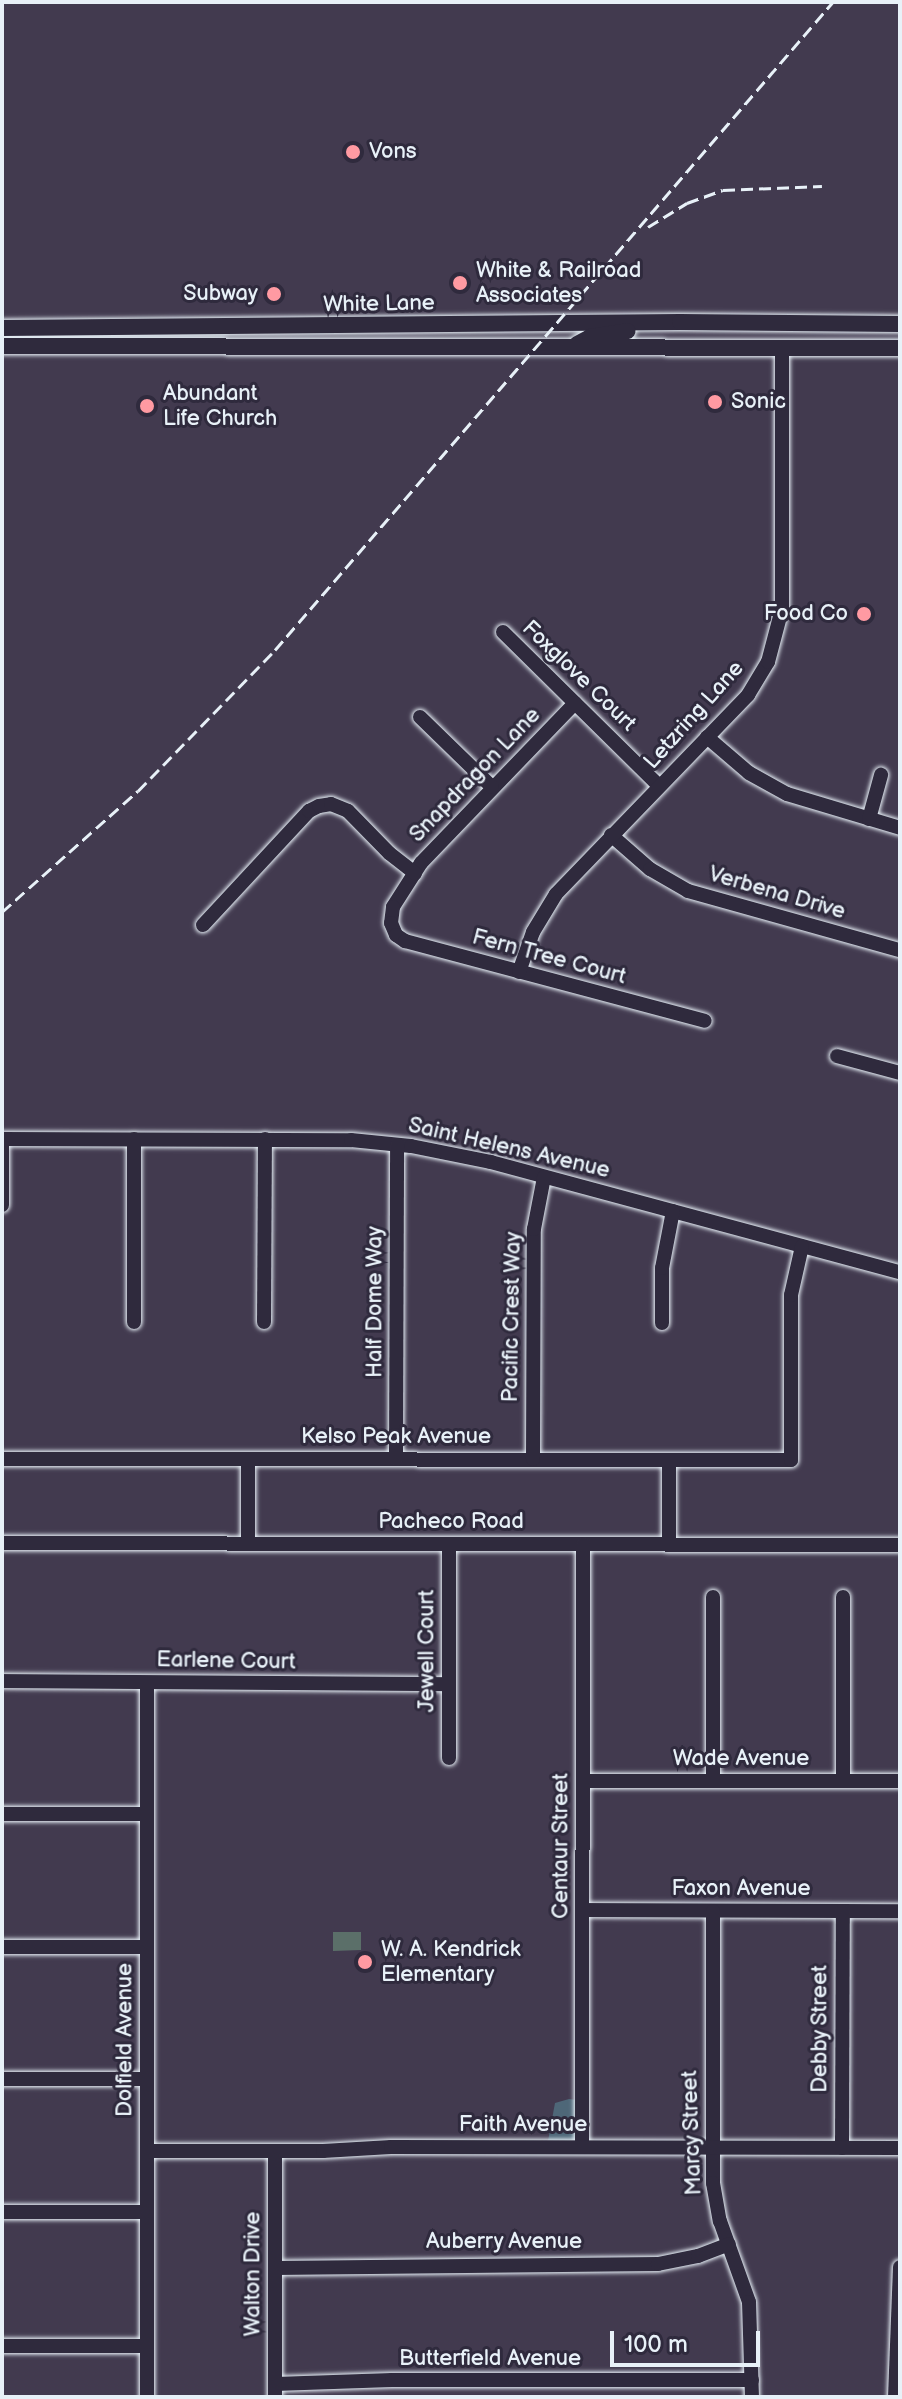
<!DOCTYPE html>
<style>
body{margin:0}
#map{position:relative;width:902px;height:2399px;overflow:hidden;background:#423a4f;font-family:"Balsamiq Sans",sans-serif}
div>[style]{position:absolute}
.green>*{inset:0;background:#5b6f69}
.water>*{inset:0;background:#4e6778}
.roads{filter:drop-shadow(0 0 2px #e8f1f8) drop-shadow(0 0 2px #e8f1f8)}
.minor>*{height:14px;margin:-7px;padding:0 7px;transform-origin:7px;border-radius:7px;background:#2f2a3d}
.major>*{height:16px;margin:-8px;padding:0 8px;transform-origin:8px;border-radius:8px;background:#2f2a3d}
.rail>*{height:3px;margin-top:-1.5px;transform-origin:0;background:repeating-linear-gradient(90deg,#e8f1f8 0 12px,transparent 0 18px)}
.dots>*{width:22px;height:22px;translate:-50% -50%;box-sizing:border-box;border:4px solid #2f2a3d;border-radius:50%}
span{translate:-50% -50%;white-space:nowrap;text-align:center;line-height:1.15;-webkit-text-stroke:6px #2f2a3d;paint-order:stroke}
.poi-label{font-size:22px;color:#e8f1f8}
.left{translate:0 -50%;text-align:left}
.right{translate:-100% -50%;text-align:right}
.street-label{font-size:22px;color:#e8f1f8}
.frame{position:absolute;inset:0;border:4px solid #e8f1f8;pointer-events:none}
.scale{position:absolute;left:610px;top:2331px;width:150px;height:36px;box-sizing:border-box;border:4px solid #e8f1f8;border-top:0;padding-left:10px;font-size:24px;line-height:28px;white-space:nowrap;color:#e8f1f8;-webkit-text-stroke:6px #2f2a3d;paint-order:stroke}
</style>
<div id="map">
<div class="green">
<div style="clip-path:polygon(333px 1932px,361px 1932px,361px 1950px,333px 1951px)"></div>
</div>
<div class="water">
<div style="clip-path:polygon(569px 2099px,577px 2100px,579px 2143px,548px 2141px,555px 2103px)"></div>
</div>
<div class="roads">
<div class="minor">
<div style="left:503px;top:632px;width:219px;rotate:44.6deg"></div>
<div style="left:575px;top:703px;width:222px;rotate:133.9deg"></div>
<div style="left:421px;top:863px;width:52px;rotate:122.5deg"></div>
<div style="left:393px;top:907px;width:16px;rotate:97deg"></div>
<div style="left:391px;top:923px;width:13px;rotate:67deg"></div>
<div style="left:396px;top:935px;width:11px;rotate:34deg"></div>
<div style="left:405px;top:941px;width:310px;rotate:14.9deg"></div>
<div style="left:420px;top:717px;width:100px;rotate:44.2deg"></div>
<div style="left:707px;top:737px;width:55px;rotate:40.6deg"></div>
<div style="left:749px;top:773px;width:43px;rotate:28.9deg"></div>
<div style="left:787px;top:794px;width:118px;rotate:16.7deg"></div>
<div style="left:869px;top:819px;width:46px;rotate:-74.7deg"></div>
<div style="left:611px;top:835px;width:52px;rotate:41.1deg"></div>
<div style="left:650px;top:869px;width:44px;rotate:30.1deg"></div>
<div style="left:688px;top:891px;width:220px;rotate:15.6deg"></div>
<div style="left:203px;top:925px;width:156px;rotate:-47.1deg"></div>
<div style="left:309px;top:811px;width:11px;rotate:-27deg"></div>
<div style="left:319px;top:806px;width:12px;rotate:-9deg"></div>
<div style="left:331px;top:804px;width:18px;rotate:22deg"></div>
<div style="left:348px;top:811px;width:59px;rotate:45.7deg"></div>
<div style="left:389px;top:853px;width:33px;rotate:38deg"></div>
<div style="left:519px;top:972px;width:42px;rotate:-70.7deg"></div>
<div style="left:533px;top:932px;width:44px;rotate:-58.8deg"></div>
<div style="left:556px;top:894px;width:277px;rotate:-46deg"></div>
<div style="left:748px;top:695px;width:39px;rotate:-59deg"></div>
<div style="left:768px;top:662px;width:55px;rotate:-75.2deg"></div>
<div style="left:782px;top:609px;width:262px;rotate:-90deg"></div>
<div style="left:837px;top:1056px;width:65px;rotate:15.1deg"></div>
<div style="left:2px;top:1205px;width:66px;rotate:-90deg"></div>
<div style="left:2px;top:1139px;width:349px;rotate:0.2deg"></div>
<div style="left:351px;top:1140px;width:60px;rotate:5.7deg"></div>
<div style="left:411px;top:1146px;width:82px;rotate:11.3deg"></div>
<div style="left:491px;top:1162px;width:424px;rotate:15.1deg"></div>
<div style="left:134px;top:1322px;width:183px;rotate:-90deg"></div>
<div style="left:264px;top:1322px;width:183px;rotate:-89.7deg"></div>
<div style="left:662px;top:1323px;width:55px;rotate:-90deg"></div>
<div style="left:662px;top:1268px;width:58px;rotate:-79.1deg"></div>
<div style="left:2px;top:1459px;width:789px;rotate:0.07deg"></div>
<div style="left:791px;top:1460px;width:165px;rotate:-90deg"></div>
<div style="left:791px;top:1295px;width:50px;rotate:-77.3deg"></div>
<div style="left:396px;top:1459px;width:314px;rotate:-89.8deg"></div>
<div style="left:533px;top:1459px;width:230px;rotate:-89.8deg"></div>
<div style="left:534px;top:1229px;width:53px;rotate:-79.1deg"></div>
<div style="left:2px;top:1543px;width:898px;rotate:0.13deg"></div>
<div style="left:248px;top:1544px;width:85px;rotate:-90deg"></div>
<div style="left:669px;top:1544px;width:84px;rotate:-90deg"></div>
<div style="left:2px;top:1681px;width:447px;rotate:0.4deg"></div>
<div style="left:449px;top:1758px;width:214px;rotate:-90deg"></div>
<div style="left:583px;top:1781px;width:317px"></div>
<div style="left:713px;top:1781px;width:184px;rotate:-90deg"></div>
<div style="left:843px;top:1781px;width:184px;rotate:-90deg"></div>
<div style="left:2px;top:1814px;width:145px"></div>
<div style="left:582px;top:1910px;width:318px;rotate:0.2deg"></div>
<div style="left:713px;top:1911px;width:272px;rotate:90deg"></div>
<div style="left:713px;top:2183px;width:39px;rotate:80deg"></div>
<div style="left:720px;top:2221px;width:86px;rotate:70.3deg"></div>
<div style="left:749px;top:2302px;width:95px;rotate:88.2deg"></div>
<div style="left:2px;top:1947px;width:145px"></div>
<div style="left:2px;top:2079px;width:145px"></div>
<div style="left:582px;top:2147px;width:603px;rotate:-89.9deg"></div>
<div style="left:842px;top:2148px;width:237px;rotate:-89.8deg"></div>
<div style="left:147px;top:2151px;width:176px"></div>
<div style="left:323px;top:2151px;width:68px;rotate:-3.4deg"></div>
<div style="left:391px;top:2147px;width:509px;rotate:0.11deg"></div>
<div style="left:2px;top:2212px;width:145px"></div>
<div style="left:275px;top:2268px;width:383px;rotate:-0.6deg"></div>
<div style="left:658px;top:2264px;width:41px;rotate:-11.3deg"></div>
<div style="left:698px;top:2256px;width:33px;rotate:-21deg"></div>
<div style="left:2px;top:2346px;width:145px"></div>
<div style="left:275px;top:2384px;width:117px;rotate:-2deg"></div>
<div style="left:392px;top:2380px;width:360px"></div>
<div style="left:147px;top:2397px;width:714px;rotate:-90deg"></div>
<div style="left:275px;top:2397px;width:246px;rotate:-90deg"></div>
<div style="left:895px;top:2397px;width:130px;rotate:-87.8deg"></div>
</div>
<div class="major">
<div style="left:2px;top:328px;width:678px;rotate:-0.51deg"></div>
<div style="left:680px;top:322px;width:220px;rotate:0.5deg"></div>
<div style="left:577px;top:344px;width:15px;rotate:-28deg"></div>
<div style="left:590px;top:337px;width:38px;rotate:-9deg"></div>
<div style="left:2px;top:346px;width:898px;rotate:0.13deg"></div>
</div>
</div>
<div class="rail">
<div style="left:648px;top:227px;width:46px;rotate:-31.6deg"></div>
<div style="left:687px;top:203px;width:38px;rotate:-20deg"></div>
<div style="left:723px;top:190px;width:99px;rotate:-2.3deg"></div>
<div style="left:2px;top:912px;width:182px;rotate:-41.7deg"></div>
<div style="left:138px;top:791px;width:197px;rotate:-45.8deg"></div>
<div style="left:275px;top:650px;width:855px;rotate:-49.27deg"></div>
</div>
<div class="dots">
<div style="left:353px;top:152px;background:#ff9aa2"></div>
<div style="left:460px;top:283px;background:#ff9aa2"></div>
<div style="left:274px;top:294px;background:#ff9aa2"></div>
<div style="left:715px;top:402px;background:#ff9aa2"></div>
<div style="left:147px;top:406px;background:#ff9aa2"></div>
<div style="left:864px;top:614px;background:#ff9aa2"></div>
<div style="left:365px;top:1962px;background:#ff9aa2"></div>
</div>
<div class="poi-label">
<span class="left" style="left:369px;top:152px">Vons</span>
<span class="left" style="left:476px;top:283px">White &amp; Railroad<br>Associates</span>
<span class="right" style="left:258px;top:294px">Subway</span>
<span class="left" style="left:163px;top:406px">Abundant<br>Life Church</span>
<span class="left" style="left:731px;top:402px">Sonic</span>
<span class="right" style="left:848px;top:614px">Food Co</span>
<span class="left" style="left:381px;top:1962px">W. A. Kendrick<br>Elementary</span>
</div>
<div class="street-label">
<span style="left:379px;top:304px;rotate:-1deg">White Lane</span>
<span style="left:579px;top:676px;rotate:44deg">Foxglove Court</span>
<span style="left:694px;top:715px;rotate:-48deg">Letzring Lane</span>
<span style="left:475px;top:775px;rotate:-46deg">Snapdragon Lane</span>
<span style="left:777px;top:893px;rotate:16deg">Verbena Drive</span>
<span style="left:549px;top:957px;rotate:15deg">Fern Tree Court</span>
<span style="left:509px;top:1148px;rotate:13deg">Saint Helens Avenue</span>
<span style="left:375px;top:1302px;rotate:-90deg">Half Dome Way</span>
<span style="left:512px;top:1317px;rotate:-89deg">Pacific Crest Way</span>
<span style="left:396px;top:1437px">Kelso Peak Avenue</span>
<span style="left:451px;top:1522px">Pacheco Road</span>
<span style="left:427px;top:1651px;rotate:-90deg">Jewell Court</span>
<span style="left:226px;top:1661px;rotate:1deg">Earlene Court</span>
<span style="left:741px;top:1759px">Wade Avenue</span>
<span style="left:561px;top:1846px;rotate:-90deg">Centaur Street</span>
<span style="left:741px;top:1889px">Faxon Avenue</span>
<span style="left:820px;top:2029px;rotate:-90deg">Debby Street</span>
<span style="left:125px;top:2040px;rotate:-90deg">Dolfield Avenue</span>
<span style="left:523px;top:2125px">Faith Avenue</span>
<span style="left:692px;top:2133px;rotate:-92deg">Marcy Street</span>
<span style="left:504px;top:2242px">Auberry Avenue</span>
<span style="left:253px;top:2274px;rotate:-90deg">Walton Drive</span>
<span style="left:490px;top:2359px">Butterfield Avenue</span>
</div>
<div class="frame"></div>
<div class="scale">100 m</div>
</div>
